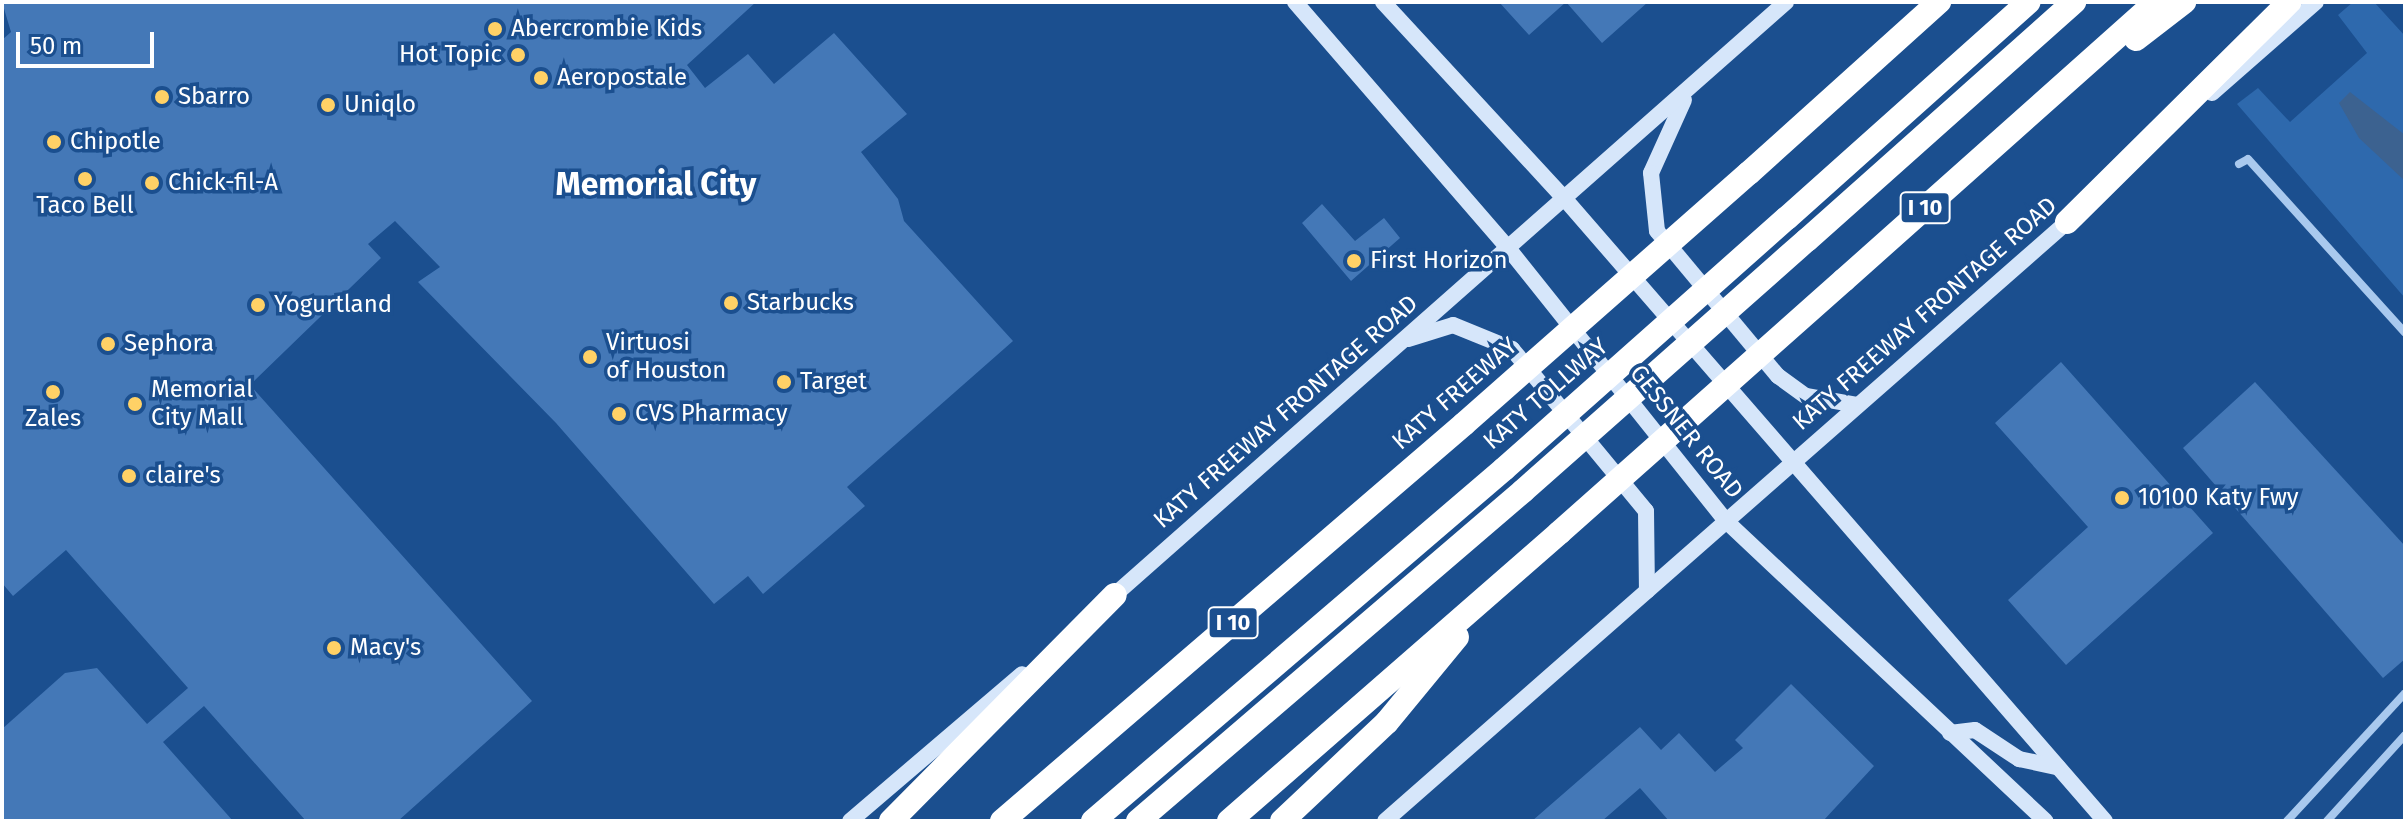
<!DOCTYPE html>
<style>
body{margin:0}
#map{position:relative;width:2407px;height:823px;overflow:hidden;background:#1b4f8f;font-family:"Fira Sans",sans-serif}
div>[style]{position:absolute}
.green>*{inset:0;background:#2e69ad}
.water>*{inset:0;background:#3c6290}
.building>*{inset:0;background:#4478b7}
.minor>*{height:8px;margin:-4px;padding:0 4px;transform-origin:4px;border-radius:4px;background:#a9c9ee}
.secondary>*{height:16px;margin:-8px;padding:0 8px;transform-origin:8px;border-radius:8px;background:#d6e6fa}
.motorway>*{height:24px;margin:-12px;padding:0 12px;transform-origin:12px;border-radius:12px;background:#fff}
.motorway-bridge>*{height:24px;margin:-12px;padding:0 12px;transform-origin:12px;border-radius:12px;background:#fff}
.dots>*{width:22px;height:22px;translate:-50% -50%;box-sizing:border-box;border:4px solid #1b4f8f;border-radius:50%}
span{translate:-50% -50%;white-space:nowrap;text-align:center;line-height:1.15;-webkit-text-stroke:7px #1b4f8f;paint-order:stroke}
.shield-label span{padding:2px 6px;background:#1b4f8f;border:2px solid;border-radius:6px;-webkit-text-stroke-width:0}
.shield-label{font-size:22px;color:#fff;font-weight:700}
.poi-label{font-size:24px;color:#fff}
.left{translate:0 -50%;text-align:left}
.right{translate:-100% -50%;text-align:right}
.street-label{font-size:24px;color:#fff}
.district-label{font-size:32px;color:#fff;font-weight:700}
.frame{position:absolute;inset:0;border:4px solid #fff;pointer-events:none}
.scale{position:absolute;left:16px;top:32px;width:138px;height:36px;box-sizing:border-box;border:4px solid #fff;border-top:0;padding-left:10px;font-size:24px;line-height:28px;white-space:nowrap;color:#fff;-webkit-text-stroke:6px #1b4f8f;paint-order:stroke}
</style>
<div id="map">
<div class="green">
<div style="clip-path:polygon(2353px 2px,2374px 2px,2405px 36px,2405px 298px,2237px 104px,2258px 88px,2290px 122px,2367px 53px,2338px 15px)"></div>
</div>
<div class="water">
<div style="clip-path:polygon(2350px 92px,2405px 135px,2405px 181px,2359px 138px,2339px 103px)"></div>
</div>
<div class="building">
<div style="clip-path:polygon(2px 2px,756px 2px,687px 65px,705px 88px,748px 54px,774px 84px,834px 33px,907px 114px,861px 152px,898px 199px,904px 221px,1013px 341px,847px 487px,865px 506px,763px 594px,748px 576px,714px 604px,556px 423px,418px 282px,440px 267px,395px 221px,368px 244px,381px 258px,250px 385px,532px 701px,398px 821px,306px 821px,204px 706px,163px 742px,233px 821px,2px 821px,2px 729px,65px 673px,97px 668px,147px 724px,188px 688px,66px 550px,13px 596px,2px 583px,2px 40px,11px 32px)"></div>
<div style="clip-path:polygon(1499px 2px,1648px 2px,1602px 43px,1566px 2px,1529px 35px)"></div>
<div style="clip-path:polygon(1322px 204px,1355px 241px,1384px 218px,1400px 238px,1351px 281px,1302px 223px)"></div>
<div style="clip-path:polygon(2061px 362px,2213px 533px,2066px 665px,2008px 600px,2088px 527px,1995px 423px)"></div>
<div style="clip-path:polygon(2255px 382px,2405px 546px,2405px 659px,2383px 678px,2183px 448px)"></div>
<div style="clip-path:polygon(1791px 684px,1874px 766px,1823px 821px,1669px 821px,1640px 788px,1602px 821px,1532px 821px,1640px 727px,1661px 750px,1679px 733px,1715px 772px,1743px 748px,1735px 740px)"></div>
</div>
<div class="minor">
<div style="left:2239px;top:164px;width:10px;rotate:-29deg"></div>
<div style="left:2248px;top:159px;width:234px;rotate:47.9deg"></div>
<div style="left:2287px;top:821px;width:174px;rotate:-47.3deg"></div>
<div style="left:2327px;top:821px;width:116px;rotate:-47.8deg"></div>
</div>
<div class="secondary">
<div style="left:1295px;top:2px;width:325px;rotate:49.1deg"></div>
<div style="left:1508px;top:248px;width:349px;rotate:51.4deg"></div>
<div style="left:1726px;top:521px;width:438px;rotate:43.2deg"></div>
<div style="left:1383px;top:2px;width:267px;rotate:47.3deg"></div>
<div style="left:1564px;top:198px;width:825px;rotate:49.03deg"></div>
<div style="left:2212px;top:93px;width:138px;rotate:-41.2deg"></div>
<div style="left:1684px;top:100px;width:80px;rotate:114.3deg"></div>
<div style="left:1651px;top:173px;width:58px;rotate:84.1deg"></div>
<div style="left:1657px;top:231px;width:189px;rotate:50.2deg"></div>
<div style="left:1778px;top:376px;width:34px;rotate:36deg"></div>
<div style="left:1806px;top:396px;width:53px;rotate:9.8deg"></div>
<div style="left:1408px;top:339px;width:47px;rotate:-17.3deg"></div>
<div style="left:1453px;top:325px;width:64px;rotate:22.1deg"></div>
<div style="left:1512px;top:349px;width:210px;rotate:50.4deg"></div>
<div style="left:1646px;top:511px;width:80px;rotate:89.3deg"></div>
<div style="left:1110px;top:599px;width:902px;rotate:-41.45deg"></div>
<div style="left:1950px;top:733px;width:25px;rotate:-7deg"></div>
<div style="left:1975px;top:730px;width:53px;rotate:33.4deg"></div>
<div style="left:2019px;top:759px;width:40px;rotate:12deg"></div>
<div style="left:850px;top:821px;width:226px;rotate:-40.5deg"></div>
<div style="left:1385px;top:821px;width:918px;rotate:-41.29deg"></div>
</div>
<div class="motorway">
<div style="left:2136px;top:39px;width:61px;rotate:-37.6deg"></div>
<div style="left:1749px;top:173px;width:256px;rotate:-42deg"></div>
<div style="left:1787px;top:218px;width:324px;rotate:-41.8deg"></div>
<div style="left:2067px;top:222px;width:313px;rotate:-44.7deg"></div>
<div style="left:1807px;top:240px;width:358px;rotate:-41.7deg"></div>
<div style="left:1844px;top:280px;width:418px;rotate:-41.7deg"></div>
<div style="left:891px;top:821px;width:318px;rotate:-45.3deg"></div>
<div style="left:1002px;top:821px;width:609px;rotate:-40.67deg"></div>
<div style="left:1093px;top:821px;width:541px;rotate:-40.58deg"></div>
<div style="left:1138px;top:821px;width:507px;rotate:-40.6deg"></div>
<div style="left:1229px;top:821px;width:438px;rotate:-41.1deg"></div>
<div style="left:1282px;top:821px;width:144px;rotate:-43.3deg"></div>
<div style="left:1387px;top:722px;width:110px;rotate:-50.5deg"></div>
</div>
<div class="motorway-bridge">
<div style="left:1464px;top:424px;width:380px;rotate:-41.4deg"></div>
<div style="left:1504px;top:469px;width:378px;rotate:-41.6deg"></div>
<div style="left:1523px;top:491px;width:379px;rotate:-41.5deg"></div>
<div style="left:1559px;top:533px;width:381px;rotate:-41.6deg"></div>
</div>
<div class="dots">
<div style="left:495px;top:29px;background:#ffd166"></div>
<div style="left:518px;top:55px;background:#ffd166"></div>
<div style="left:541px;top:78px;background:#ffd166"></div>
<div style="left:162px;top:97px;background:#ffd166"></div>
<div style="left:328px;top:105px;background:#ffd166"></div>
<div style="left:54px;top:142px;background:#ffd166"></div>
<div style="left:85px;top:179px;background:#ffd166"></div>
<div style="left:152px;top:183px;background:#ffd166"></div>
<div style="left:1354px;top:261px;background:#ffd166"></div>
<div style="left:731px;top:303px;background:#ffd166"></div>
<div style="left:258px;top:305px;background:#ffd166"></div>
<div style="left:108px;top:344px;background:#ffd166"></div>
<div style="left:590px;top:357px;background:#ffd166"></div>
<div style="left:784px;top:382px;background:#ffd166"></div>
<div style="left:53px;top:392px;background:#ffd166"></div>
<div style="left:135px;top:404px;background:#ffd166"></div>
<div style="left:619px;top:414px;background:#ffd166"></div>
<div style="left:129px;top:476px;background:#ffd166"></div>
<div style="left:2122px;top:498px;background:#ffd166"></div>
<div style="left:334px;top:648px;background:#ffd166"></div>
</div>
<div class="shield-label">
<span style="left:1925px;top:208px">I 10</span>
<span style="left:1233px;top:623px">I 10</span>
</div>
<div class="poi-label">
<span class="left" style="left:511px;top:29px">Abercrombie Kids</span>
<span class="right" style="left:502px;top:55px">Hot Topic</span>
<span class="left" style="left:557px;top:78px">Aeropostale</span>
<span class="left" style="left:178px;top:97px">Sbarro</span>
<span class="left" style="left:344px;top:105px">Uniqlo</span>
<span class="left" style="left:70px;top:142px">Chipotle</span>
<span class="left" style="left:168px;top:183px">Chick-fil-A</span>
<span style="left:85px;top:206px">Taco Bell</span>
<span class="left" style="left:1370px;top:261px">First Horizon</span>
<span class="left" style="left:747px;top:303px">Starbucks</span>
<span class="left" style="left:274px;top:305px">Yogurtland</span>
<span class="left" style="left:606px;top:357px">Virtuosi<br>of Houston</span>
<span class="left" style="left:124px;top:344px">Sephora</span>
<span class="left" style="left:800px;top:382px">Target</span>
<span class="left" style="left:151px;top:404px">Memorial<br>City Mall</span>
<span class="left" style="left:635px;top:414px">CVS Pharmacy</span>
<span style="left:53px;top:419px">Zales</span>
<span class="left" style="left:145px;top:476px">claire's</span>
<span class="left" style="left:2138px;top:498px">10100 Katy Fwy</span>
<span class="left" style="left:350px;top:648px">Macy's</span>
</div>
<div class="street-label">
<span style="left:1925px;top:314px;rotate:-41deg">KATY FREEWAY FRONTAGE ROAD</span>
<span style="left:1455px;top:394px;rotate:-41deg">KATY FREEWAY</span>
<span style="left:1546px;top:394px;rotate:-41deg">KATY TOLLWAY</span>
<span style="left:1286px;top:412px;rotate:-41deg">KATY FREEWAY FRONTAGE ROAD</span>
<span style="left:1686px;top:432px;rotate:51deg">GESSNER ROAD</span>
</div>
<div class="district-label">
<span style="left:656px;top:184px">Memorial City</span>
</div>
<div class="frame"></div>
<div class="scale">50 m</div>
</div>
